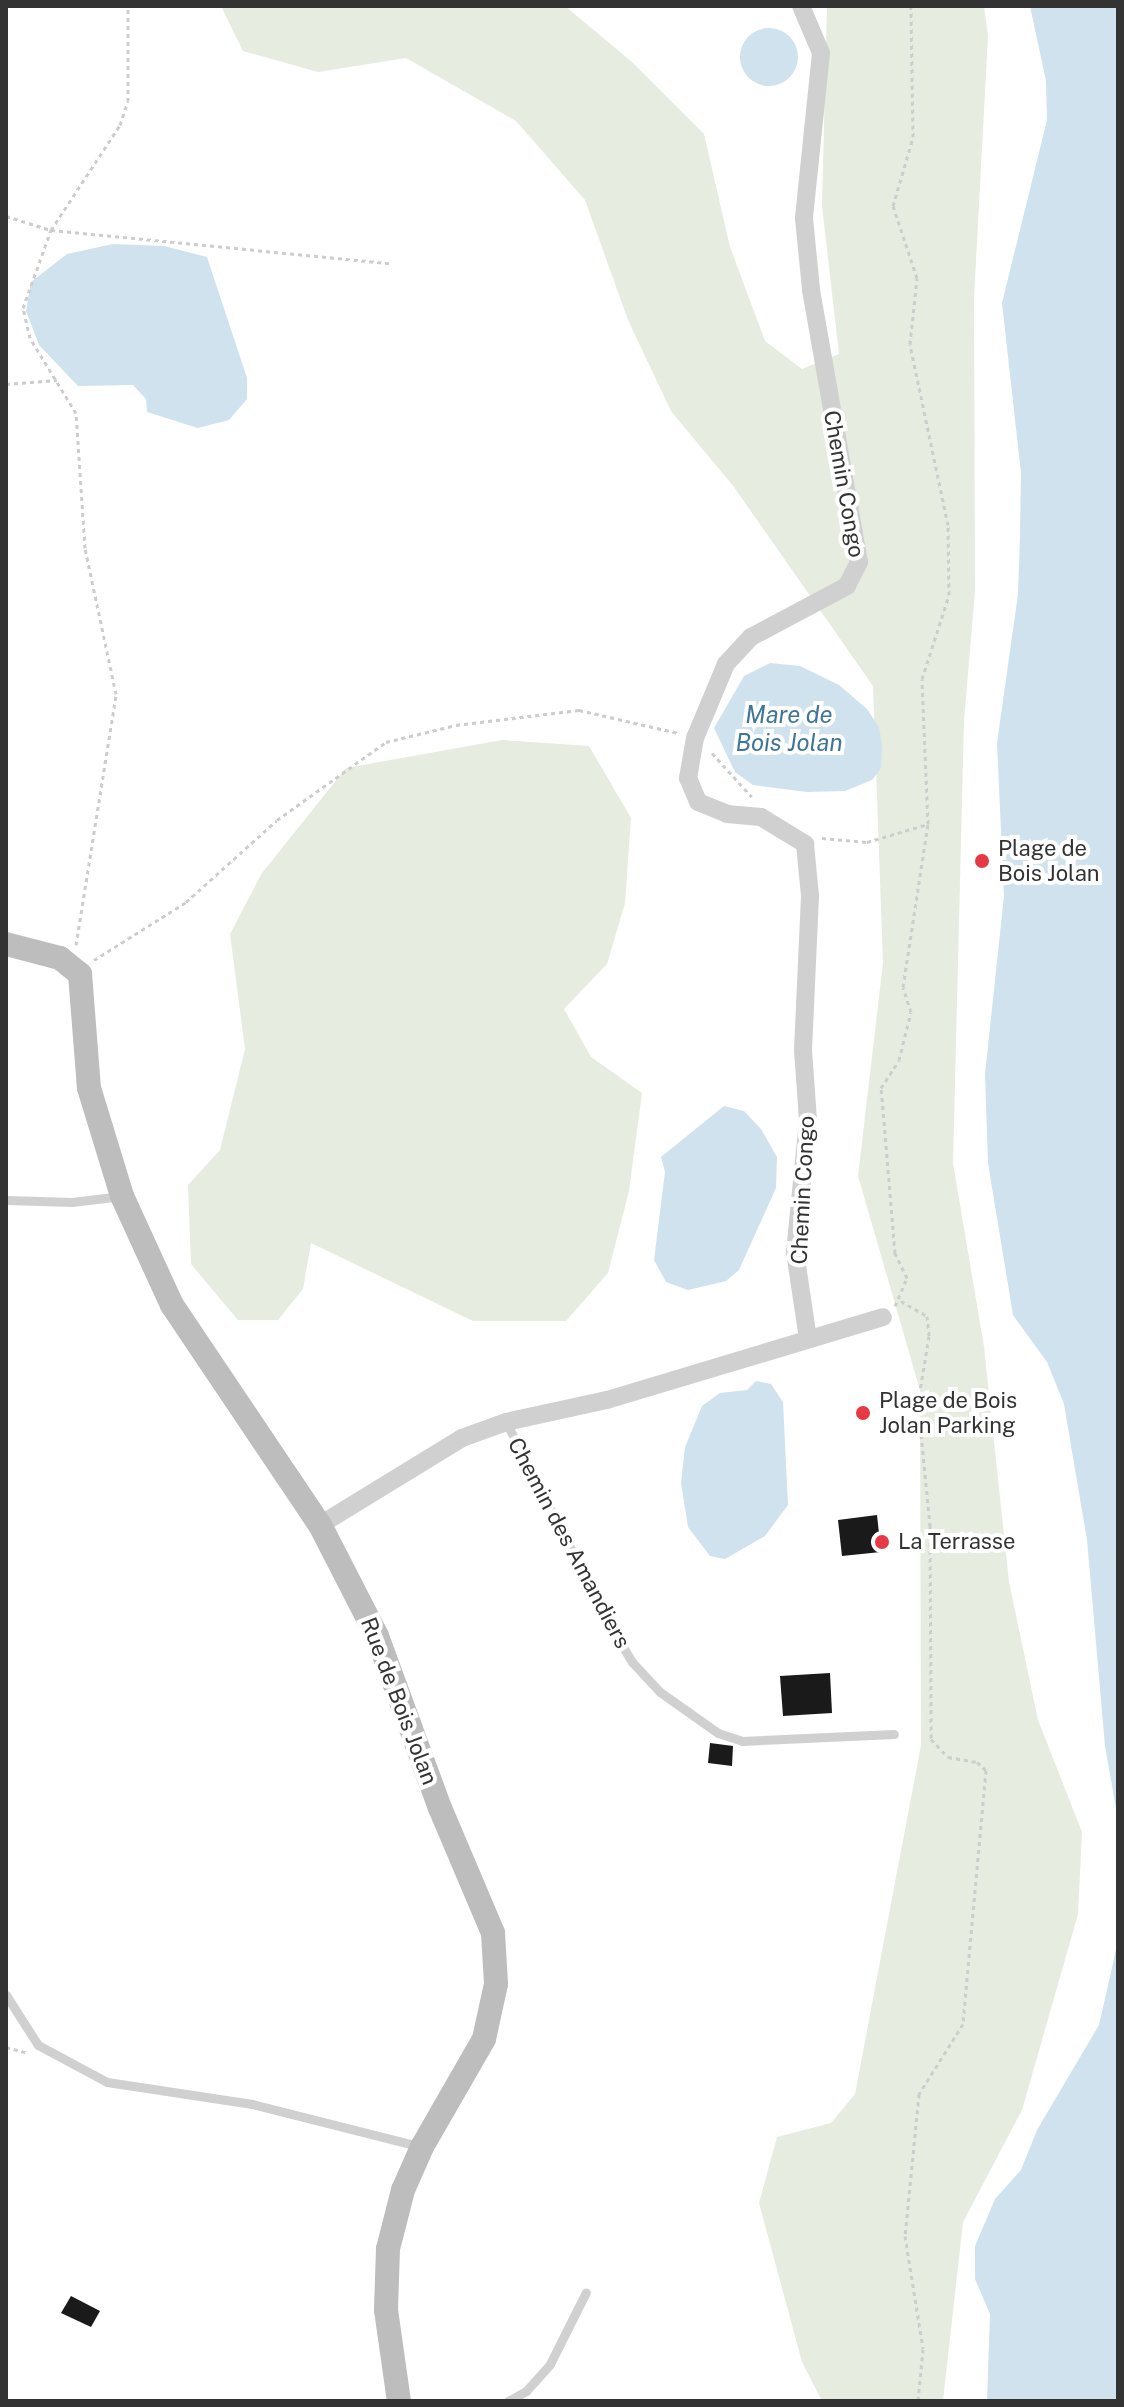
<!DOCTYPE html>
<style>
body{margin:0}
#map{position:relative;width:1124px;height:2407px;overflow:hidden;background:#fff;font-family:"Public Sans",sans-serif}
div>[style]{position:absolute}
.green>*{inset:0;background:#e6ecdf}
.water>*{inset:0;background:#cfe2ee}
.round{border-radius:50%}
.building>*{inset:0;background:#1a1a1a}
.path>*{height:3px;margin-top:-1.5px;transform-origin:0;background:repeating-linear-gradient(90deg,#cdcdcd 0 4px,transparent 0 8px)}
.lane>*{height:9px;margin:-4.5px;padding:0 4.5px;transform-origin:4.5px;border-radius:4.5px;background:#d0d0d0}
.street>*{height:18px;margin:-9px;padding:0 9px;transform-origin:9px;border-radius:9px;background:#d0d0d0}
.secondary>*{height:24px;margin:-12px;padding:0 12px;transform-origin:12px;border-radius:12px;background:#bdbdbd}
.dots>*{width:22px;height:22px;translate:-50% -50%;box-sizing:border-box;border:4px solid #fff;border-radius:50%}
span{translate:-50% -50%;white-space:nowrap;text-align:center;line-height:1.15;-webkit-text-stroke:8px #fff;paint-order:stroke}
.street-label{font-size:22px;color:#333}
.poi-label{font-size:22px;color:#333}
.left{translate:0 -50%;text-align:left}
.water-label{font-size:24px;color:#3f7597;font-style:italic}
.frame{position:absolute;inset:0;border:8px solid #333;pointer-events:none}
</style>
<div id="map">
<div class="green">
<div style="clip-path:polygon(221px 6px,565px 6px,632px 62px,704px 134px,730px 247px,765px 341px,802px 369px,839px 354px,822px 206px,827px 6px,984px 6px,988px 36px,974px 298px,975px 591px,964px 721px,953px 1163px,984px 1347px,1009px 1582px,1038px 1720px,1082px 1832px,1078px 1914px,1022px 2110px,963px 2222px,943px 2401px,822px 2401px,802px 2362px,759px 2203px,777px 2137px,831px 2123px,855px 2094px,921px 1745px,920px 1390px,858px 1176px,883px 963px,873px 686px,734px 487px,671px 411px,628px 320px,585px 200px,516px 121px,406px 58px,318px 72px,243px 51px)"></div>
<div style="clip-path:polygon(502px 740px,589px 746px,631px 818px,625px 903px,607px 964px,564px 1009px,591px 1057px,642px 1093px,629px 1191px,608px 1273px,566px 1321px,473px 1321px,311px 1243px,303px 1289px,278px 1320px,238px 1320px,191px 1264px,188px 1185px,220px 1150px,245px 1049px,230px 934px,262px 873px,346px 768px)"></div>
</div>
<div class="water">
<div style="clip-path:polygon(1030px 6px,1118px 6px,1118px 1820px,1105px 1746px,1087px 1540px,1064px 1404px,1047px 1362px,1013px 1315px,988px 1163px,985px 1074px,1004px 896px,997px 743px,1018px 594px,1020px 535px,1021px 473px,1002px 303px,1047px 120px,1046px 81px)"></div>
<div class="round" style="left:740px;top:28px;width:58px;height:58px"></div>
<div style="clip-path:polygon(113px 244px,164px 246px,207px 257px,247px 378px,247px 399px,229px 420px,198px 428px,147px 412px,146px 399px,133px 385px,78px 386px,39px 345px,26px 311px,31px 282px,67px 254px)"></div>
<div style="clip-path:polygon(770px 663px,800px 666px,839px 685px,867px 709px,879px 727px,882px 745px,881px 768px,872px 780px,845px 791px,807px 792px,753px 785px,735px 772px,714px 728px,744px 676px)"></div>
<div style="clip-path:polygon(724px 1106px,744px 1111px,761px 1129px,777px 1157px,776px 1188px,739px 1270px,726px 1281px,688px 1290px,666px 1282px,654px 1260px,665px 1172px,661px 1157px)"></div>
<div style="clip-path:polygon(756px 1381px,771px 1384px,783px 1402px,788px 1505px,765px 1536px,725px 1559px,710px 1556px,688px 1527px,681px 1483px,685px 1447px,702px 1406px,720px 1393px,747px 1390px)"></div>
<div style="clip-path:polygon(1118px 1941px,1118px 2401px,987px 2401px,990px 2314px,975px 2279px,975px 2246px,995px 2199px,1021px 2170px,1037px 2130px,1099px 2025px)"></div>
</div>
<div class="building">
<div style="clip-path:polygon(877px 1515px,881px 1552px,842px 1556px,838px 1520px)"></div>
<div style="clip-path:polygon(830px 1673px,832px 1713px,783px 1716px,780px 1676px)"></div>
<div style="clip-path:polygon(710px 1743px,733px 1746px,732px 1766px,708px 1763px)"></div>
<div style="clip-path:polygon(71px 2296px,100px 2311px,91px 2327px,61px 2313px)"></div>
</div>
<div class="path">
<div style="left:6px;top:216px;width:47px;rotate:17.3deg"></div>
<div style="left:51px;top:230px;width:340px;rotate:5.6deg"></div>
<div style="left:6px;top:384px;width:51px;rotate:-4.5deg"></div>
<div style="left:712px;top:753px;width:59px;rotate:47.7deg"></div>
<div style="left:822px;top:838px;width:45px;rotate:5.1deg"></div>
<div style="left:867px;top:842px;width:64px;rotate:-16.4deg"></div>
<div style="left:76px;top:945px;width:254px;rotate:-80.9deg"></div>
<div style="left:116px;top:694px;width:149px;rotate:-102deg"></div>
<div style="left:85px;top:548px;width:135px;rotate:-93.8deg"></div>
<div style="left:76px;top:413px;width:88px;rotate:-121.5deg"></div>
<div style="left:30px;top:338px;width:31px;rotate:-103deg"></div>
<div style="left:23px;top:308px;width:83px;rotate:-70.3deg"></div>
<div style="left:51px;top:230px;width:126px;rotate:-56.7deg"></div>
<div style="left:120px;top:125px;width:25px;rotate:-72deg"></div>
<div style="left:128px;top:101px;width:95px;rotate:-90deg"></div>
<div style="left:94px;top:960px;width:109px;rotate:-32.2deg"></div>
<div style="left:186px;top:902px;width:122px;rotate:-42deg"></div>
<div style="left:277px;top:820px;width:134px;rotate:-35.6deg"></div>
<div style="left:386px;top:742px;width:72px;rotate:-13.7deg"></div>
<div style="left:456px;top:725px;width:124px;rotate:-7deg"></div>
<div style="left:579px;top:710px;width:103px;rotate:13deg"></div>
<div style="left:901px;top:1301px;width:30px;rotate:30deg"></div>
<div style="left:927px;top:1316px;width:20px;rotate:84deg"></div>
<div style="left:929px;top:1336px;width:68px;rotate:99.3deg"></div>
<div style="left:918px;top:1403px;width:124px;rotate:84.4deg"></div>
<div style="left:930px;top:1526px;width:213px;rotate:89.7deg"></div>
<div style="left:931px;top:1739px;width:25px;rotate:47deg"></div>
<div style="left:948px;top:1757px;width:29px;rotate:10deg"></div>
<div style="left:977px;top:1762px;width:12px;rotate:42deg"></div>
<div style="left:986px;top:1770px;width:255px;rotate:95.2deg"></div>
<div style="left:963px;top:2024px;width:83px;rotate:122.2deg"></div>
<div style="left:919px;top:2094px;width:143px;rotate:95.6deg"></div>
<div style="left:905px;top:2236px;width:114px;rotate:80.9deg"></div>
<div style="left:923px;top:2349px;width:52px;rotate:95.5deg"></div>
<div style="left:895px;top:1306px;width:30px;rotate:-67deg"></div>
<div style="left:907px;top:1278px;width:28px;rotate:-116deg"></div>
<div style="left:895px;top:1253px;width:166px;rotate:-94.8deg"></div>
<div style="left:881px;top:1088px;width:33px;rotate:-57deg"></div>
<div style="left:899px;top:1060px;width:49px;rotate:-76deg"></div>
<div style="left:911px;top:1012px;width:26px;rotate:-108deg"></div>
<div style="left:903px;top:987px;width:165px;rotate:-81.3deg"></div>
<div style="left:928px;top:824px;width:145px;rotate:-92.4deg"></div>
<div style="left:922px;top:679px;width:88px;rotate:-72.2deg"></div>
<div style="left:949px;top:595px;width:70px;rotate:-90.8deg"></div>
<div style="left:948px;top:525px;width:185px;rotate:-101.9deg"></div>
<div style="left:910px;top:344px;width:66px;rotate:-83.9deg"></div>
<div style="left:917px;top:278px;width:76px;rotate:-108.4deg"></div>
<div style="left:893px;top:206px;width:72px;rotate:-73.8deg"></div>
<div style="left:913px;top:137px;width:131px;rotate:-90.9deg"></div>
<div style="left:6px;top:2047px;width:23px;rotate:15deg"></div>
</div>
<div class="lane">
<div style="left:6px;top:1200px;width:66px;rotate:1.7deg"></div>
<div style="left:72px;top:1202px;width:50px;rotate:-6.8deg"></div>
<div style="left:506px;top:1422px;width:228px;rotate:62.9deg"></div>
<div style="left:610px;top:1625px;width:43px;rotate:59.3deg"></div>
<div style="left:632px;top:1662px;width:41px;rotate:47deg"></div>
<div style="left:660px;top:1692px;width:71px;rotate:35.3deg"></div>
<div style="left:718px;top:1733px;width:25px;rotate:18deg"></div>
<div style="left:742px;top:1741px;width:152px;rotate:-2.6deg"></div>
<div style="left:6px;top:1995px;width:59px;rotate:57.4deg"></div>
<div style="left:38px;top:2045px;width:78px;rotate:28.2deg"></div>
<div style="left:107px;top:2082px;width:147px;rotate:8.6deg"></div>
<div style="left:252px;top:2104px;width:175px;rotate:14.2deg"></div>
<div style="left:508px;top:2401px;width:21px;rotate:-29deg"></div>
<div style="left:526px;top:2391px;width:36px;rotate:-48deg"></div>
<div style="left:550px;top:2364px;width:80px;rotate:-63.4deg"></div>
</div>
<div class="street">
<div style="left:801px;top:6px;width:51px;rotate:66.9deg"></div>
<div style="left:821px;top:53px;width:166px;rotate:95.9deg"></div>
<div style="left:804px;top:218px;width:72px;rotate:84.4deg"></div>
<div style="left:811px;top:290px;width:276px;rotate:80deg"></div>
<div style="left:859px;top:562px;width:27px;rotate:117deg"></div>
<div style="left:847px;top:586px;width:109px;rotate:152deg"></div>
<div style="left:751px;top:637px;width:37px;rotate:133deg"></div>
<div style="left:726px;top:664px;width:80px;rotate:112.7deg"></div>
<div style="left:695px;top:738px;width:41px;rotate:99.9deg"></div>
<div style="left:688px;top:778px;width:26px;rotate:67deg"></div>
<div style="left:698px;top:802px;width:31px;rotate:22deg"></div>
<div style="left:727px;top:814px;width:34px;rotate:5deg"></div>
<div style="left:761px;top:817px;width:52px;rotate:31.5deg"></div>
<div style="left:805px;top:844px;width:52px;rotate:84.5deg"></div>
<div style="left:810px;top:896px;width:154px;rotate:92.6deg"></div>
<div style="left:803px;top:1050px;width:70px;rotate:85.9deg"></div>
<div style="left:808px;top:1120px;width:133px;rotate:95.6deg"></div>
<div style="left:795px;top:1252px;width:88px;rotate:81.5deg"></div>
<div style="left:320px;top:1525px;width:167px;rotate:-31.5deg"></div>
<div style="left:462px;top:1438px;width:47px;rotate:-20deg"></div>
<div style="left:506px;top:1422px;width:103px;rotate:-12.3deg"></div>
<div style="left:607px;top:1400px;width:288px;rotate:-16.7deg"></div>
</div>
<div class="secondary">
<div style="left:6px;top:944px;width:56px;rotate:14.5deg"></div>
<div style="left:60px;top:958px;width:26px;rotate:39deg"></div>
<div style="left:80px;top:974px;width:114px;rotate:85.5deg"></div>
<div style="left:89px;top:1088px;width:113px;rotate:73deg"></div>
<div style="left:122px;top:1196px;width:120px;rotate:65.4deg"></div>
<div style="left:172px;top:1305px;width:265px;rotate:56.1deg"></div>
<div style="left:320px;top:1525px;width:125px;rotate:62.8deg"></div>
<div style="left:377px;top:1636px;width:183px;rotate:69.9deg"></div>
<div style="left:440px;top:1808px;width:136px;rotate:67deg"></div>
<div style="left:493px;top:1933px;width:51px;rotate:86.6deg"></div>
<div style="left:496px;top:1984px;width:56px;rotate:102.3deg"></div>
<div style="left:484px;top:2039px;width:125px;rotate:119.9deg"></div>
<div style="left:422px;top:2147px;width:47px;rotate:113.8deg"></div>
<div style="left:403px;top:2190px;width:61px;rotate:104.3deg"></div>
<div style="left:388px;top:2249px;width:61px;rotate:91.9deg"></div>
<div style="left:386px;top:2310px;width:92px;rotate:81.9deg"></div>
</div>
<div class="dots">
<div style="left:982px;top:861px;background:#e63946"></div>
<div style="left:863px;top:1413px;background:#e63946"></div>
<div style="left:882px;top:1542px;background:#e63946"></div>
</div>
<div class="street-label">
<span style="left:844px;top:484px;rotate:80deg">Chemin Congo</span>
<span style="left:803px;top:1190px;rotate:-87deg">Chemin Congo</span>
<span style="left:569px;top:1543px;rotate:62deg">Chemin des Amandiers</span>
<span style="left:399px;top:1701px;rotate:69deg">Rue de Bois Jolan</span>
</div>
<div class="poi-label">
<span class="left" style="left:998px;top:861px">Plage de<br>Bois Jolan</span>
<span class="left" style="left:879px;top:1413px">Plage de Bois<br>Jolan Parking</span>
<span class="left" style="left:898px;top:1542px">La Terrasse</span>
</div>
<div class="water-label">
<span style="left:789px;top:729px">Mare de<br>Bois Jolan</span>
</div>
<div class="frame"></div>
</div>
